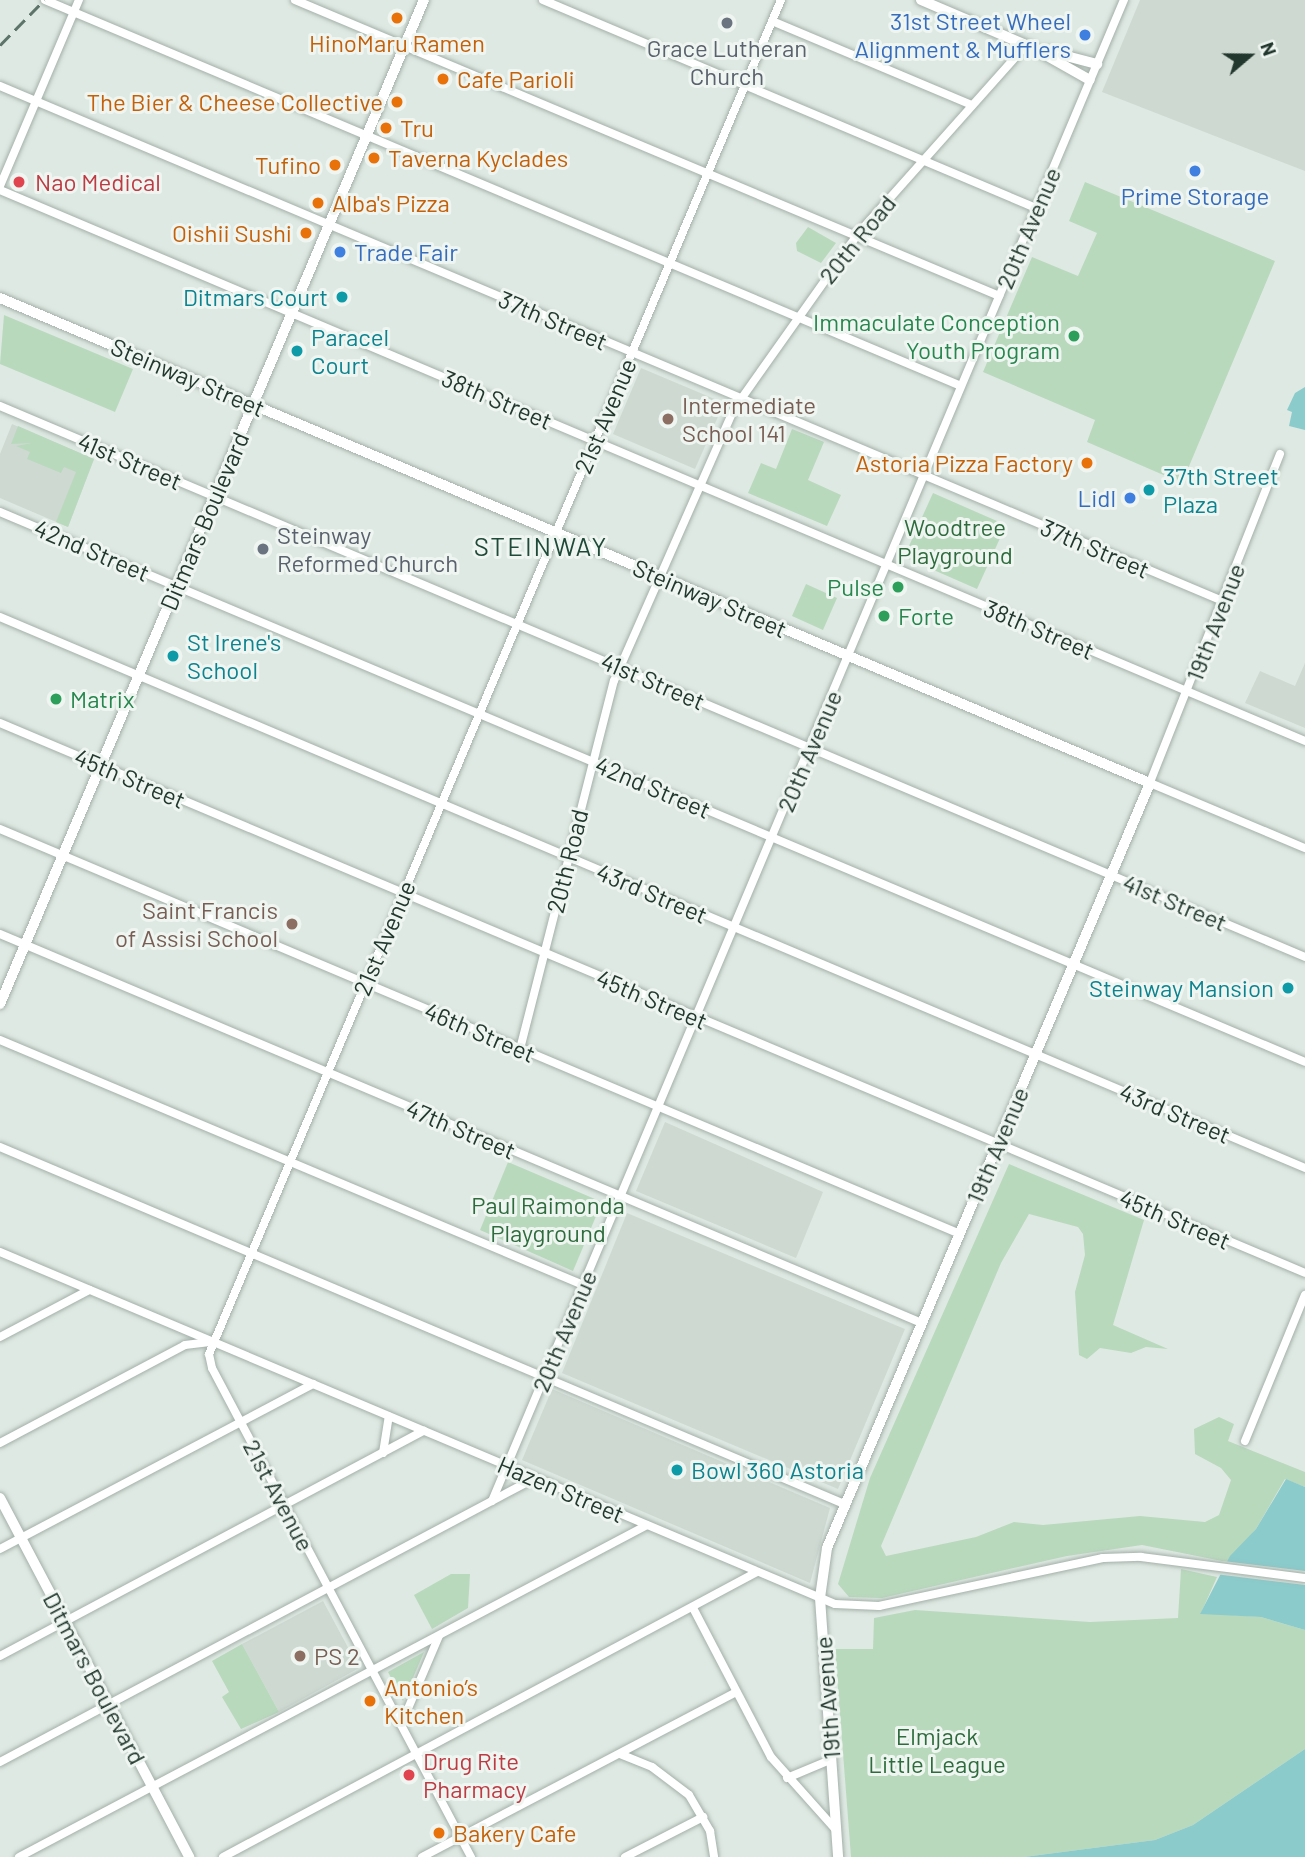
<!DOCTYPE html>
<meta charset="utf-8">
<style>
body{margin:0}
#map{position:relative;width:1305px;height:1857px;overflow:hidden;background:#dfe9e3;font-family:Barlow,sans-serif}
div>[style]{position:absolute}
.built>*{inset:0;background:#ced9d2}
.green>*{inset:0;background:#b9d9bd}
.water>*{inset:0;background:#8bcbcb}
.pier>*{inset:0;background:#dfe9e3}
.roads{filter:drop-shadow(0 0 2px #a3b0a9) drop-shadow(0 0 2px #a3b0a9)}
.minor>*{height:8px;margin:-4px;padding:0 4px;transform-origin:4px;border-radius:4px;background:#fff}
.tertiary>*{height:10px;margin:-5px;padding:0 5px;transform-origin:5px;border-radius:5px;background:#fff}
.rail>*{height:2.5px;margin-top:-1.25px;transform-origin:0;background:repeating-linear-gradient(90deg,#5c746a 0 14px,transparent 0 21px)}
.dots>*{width:19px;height:19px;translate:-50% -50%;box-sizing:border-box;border:4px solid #eff6f2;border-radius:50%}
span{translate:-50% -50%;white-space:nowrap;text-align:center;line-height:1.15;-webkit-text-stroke:6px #eff6f2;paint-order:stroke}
.shop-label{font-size:24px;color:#366cbe}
.right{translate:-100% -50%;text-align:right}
.left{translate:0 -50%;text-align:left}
.food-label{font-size:24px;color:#c56008}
.worship-label{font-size:24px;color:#5b616d}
.health-label{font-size:24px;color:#be3a42}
.street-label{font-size:24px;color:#22382f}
.culture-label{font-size:24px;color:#0d838f}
.leisure-label{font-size:24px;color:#27864d}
.education-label{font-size:24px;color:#785e54}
.park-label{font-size:24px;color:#2f6c3d}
.neighbourhood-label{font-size:26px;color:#1f4938;letter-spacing:2px}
.north{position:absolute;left:1214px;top:21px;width:70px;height:70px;-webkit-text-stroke:5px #eff6f2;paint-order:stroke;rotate:70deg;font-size:19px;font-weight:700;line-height:28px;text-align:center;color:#22382f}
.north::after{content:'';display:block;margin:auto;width:24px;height:32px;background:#22382f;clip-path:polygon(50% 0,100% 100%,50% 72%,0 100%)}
</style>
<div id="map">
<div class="built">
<div style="clip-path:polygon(1140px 0,1305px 0,1305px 171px,1102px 92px)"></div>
<div style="clip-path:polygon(641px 368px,724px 403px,695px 469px,613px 434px)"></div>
<div style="clip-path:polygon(12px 424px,94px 459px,68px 527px,0 498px,0 454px)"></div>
<div style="clip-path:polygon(1305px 663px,1305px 728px,1245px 703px,1260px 671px,1295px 686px)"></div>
<div style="clip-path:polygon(665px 1122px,823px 1192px,796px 1258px,636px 1191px)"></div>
<div style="clip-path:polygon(627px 1213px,905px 1329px,838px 1489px,562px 1373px)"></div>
<div style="clip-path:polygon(552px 1389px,830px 1508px,810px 1583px,522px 1460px)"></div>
<div style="clip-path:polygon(323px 1601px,359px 1668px,279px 1712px,242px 1644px)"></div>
</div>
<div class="green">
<div style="clip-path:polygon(1085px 182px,1275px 261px,1182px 483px,1087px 442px,1095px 420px,983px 372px,1032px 257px,1078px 276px,1097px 233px,1069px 221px)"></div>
<div style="clip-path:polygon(808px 227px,836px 243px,821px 263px,797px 251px,796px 243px)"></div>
<div style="clip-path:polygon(4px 315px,133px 369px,115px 412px,0 364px)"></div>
<div style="clip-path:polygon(18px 426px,94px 459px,68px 527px,56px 522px,76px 472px,64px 467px,61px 473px,27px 459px,30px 452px,16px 446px,32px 443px,11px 444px)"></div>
<div style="clip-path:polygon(792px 429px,824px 442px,808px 480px,841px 495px,827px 526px,748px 493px,761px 463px,776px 469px)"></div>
<div style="clip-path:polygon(933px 493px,1006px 525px,977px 589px,904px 557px)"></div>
<div style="clip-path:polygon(806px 584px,837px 598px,823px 630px,792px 616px)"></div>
<div style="clip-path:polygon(508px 1162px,602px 1202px,573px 1271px,480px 1230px)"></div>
<div style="clip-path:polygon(1009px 1164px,1144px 1220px,1113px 1325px,1168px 1349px,1146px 1347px,1131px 1353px,1100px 1348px,1087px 1359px,1079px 1355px,1075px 1292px,1085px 1255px,1083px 1234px,1078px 1227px,1029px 1214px,1001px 1263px,881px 1546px,886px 1556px,976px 1537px,1014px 1522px,1043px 1525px,1140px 1516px,1205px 1522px,1219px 1515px,1231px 1480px,1221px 1468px,1195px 1454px,1194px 1429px,1219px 1417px,1234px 1424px,1228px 1441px,1305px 1472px,1305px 1487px,1285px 1479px,1256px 1529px,1227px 1562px,1142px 1545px,1067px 1556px,882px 1598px,849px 1597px,838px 1584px,870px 1478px)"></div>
<div style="clip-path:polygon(1181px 1569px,1217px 1577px,1201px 1613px,1261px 1617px,1305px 1630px,1305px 1749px,1193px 1825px,1155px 1840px,1024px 1857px,851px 1857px,835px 1649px,873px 1649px,874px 1618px,915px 1610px,1090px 1622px,1178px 1618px)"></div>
<div style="clip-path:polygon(451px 1574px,470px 1574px,468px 1608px,432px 1629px,414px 1595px)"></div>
<div style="clip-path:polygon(242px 1644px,279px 1712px,241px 1729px,222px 1697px,229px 1692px,212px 1661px)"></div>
<div style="clip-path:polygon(424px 1652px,403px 1701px,388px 1672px)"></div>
</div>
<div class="water">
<div style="clip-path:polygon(1305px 387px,1305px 430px,1289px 426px,1292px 412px,1287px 410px,1295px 393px)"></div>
<div style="clip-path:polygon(1286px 1479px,1305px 1487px,1305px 1630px,1261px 1617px,1200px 1614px,1230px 1556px,1256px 1529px)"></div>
<div style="clip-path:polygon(1305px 1749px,1305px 1857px,1024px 1857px,1155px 1840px,1193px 1825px)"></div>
</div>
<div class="pier">
<div style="clip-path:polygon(1223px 1561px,1305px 1571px,1305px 1585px,1215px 1574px)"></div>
</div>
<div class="roads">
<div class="minor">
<div style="left:45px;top:0;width:994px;rotate:22.85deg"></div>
<div style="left:295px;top:0;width:764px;rotate:22.8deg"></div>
<div style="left:543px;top:0;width:535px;rotate:22.88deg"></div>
<div style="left:772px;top:21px;width:217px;rotate:22.8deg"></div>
<div style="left:0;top:86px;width:1327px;rotate:22.84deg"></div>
<div style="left:0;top:186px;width:202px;rotate:-67deg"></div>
<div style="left:0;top:190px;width:1417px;rotate:22.89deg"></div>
<div style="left:0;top:406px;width:1417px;rotate:22.89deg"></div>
<div style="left:1280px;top:454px;width:354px;rotate:111.6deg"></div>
<div style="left:1150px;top:783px;width:168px;rotate:22.8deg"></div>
<div style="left:0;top:512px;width:1416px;rotate:22.85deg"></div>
<div style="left:0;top:617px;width:1417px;rotate:22.89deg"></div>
<div style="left:0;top:723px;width:1416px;rotate:22.85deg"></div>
<div style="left:0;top:829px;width:1042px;rotate:22.87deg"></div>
<div style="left:0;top:934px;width:1001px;rotate:22.88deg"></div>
<div style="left:0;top:1040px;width:632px;rotate:22.79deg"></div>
<div style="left:520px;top:1049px;width:380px;rotate:-75.7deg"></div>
<div style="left:614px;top:681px;width:297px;rotate:-66.2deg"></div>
<div style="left:734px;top:409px;width:213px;rotate:-54.7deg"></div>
<div style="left:857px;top:235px;width:254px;rotate:-48.3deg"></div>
<div style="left:0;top:1147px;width:914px;rotate:22.92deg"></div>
<div style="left:0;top:1252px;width:906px;rotate:22.86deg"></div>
<div style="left:835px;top:1604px;width:44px;rotate:2.6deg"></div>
<div style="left:879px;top:1606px;width:229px;rotate:-12.1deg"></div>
<div style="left:1103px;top:1558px;width:38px;rotate:-2deg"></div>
<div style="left:1141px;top:1557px;width:165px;rotate:7.3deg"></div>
<div style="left:0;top:1337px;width:101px;rotate:-27.8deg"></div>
<div style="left:1245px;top:1441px;width:158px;rotate:-67.7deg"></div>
<div style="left:0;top:1443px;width:209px;rotate:-27.9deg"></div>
<div style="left:185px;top:1345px;width:25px;rotate:-7deg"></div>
<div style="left:383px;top:1453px;width:37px;rotate:-81deg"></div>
<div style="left:492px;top:1501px;width:1629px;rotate:-67.17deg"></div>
<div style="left:0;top:1549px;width:354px;rotate:-27.8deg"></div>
<div style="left:693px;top:1608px;width:168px;rotate:62.4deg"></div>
<div style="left:771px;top:1757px;width:98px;rotate:48.3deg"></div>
<div style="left:0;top:1656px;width:480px;rotate:-28deg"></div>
<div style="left:401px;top:1725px;width:97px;rotate:-66.9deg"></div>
<div style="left:620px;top:1754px;width:35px;rotate:22deg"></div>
<div style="left:652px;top:1767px;width:46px;rotate:37.1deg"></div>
<div style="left:689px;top:1795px;width:42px;rotate:59.7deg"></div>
<div style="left:710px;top:1831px;width:26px;rotate:81deg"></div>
<div style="left:0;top:1762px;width:606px;rotate:-27.96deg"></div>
<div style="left:787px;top:1778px;width:47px;rotate:-22.7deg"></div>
<div style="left:19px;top:1857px;width:710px;rotate:-27.86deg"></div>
<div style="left:223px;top:1857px;width:605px;rotate:-28.09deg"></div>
<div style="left:422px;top:1857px;width:355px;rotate:-27.7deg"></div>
<div style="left:471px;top:1857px;width:553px;rotate:-117.91deg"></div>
<div style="left:212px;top:1368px;width:14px;rotate:-102deg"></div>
<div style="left:209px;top:1354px;width:1470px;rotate:-67.1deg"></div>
<div style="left:625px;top:1857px;width:88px;rotate:-27.1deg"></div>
</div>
<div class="tertiary">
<div style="left:921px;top:0;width:122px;rotate:23.2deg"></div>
<div style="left:1033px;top:48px;width:65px;rotate:29.3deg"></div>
<div style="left:1047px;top:51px;width:52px;rotate:14.6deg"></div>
<div style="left:0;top:298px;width:1248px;rotate:22.87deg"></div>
<div style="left:1150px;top:783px;width:830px;rotate:112.89deg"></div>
<div style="left:827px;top:1548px;width:50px;rotate:98deg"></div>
<div style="left:820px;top:1598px;width:260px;rotate:86deg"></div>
<div style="left:0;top:1004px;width:1090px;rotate:-67.11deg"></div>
<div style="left:0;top:1498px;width:406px;rotate:62.2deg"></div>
</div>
</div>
<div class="rail">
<div style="left:0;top:45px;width:63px;rotate:-45.6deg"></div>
</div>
<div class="dots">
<div style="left:397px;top:18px;background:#e8710a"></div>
<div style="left:727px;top:23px;background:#6b7280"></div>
<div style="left:1085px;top:35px;background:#3f7fe0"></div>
<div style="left:443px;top:79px;background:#e8710a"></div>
<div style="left:397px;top:102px;background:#e8710a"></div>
<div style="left:386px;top:128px;background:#e8710a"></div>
<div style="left:374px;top:158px;background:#e8710a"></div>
<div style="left:335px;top:165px;background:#e8710a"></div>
<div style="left:1195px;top:171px;background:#3f7fe0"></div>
<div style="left:19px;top:182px;background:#e0444e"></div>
<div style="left:318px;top:203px;background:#e8710a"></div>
<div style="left:306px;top:233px;background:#e8710a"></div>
<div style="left:340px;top:252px;background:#3f7fe0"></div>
<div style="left:342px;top:297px;background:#0f9aa8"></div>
<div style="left:1074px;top:336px;background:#2e9e5b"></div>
<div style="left:297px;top:351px;background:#0f9aa8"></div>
<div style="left:668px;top:419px;background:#8d6e63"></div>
<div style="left:1087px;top:463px;background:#e8710a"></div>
<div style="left:1149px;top:490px;background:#0f9aa8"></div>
<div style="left:1130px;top:498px;background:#3f7fe0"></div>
<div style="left:263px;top:549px;background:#6b7280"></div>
<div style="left:898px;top:587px;background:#2e9e5b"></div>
<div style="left:884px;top:616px;background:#2e9e5b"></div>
<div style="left:173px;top:656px;background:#0f9aa8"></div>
<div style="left:56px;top:699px;background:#2e9e5b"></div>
<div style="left:292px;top:924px;background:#8d6e63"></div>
<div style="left:1288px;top:988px;background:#0f9aa8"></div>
<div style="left:677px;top:1470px;background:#0f9aa8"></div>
<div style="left:300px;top:1656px;background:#8d6e63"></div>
<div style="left:370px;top:1701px;background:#e8710a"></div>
<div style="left:409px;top:1775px;background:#e0444e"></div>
<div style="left:439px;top:1833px;background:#e8710a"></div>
</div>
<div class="shop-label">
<span class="right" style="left:1071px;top:35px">31st Street Wheel<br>Alignment &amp; Mufflers</span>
<span style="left:1195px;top:196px">Prime Storage</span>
<span class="left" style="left:354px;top:252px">Trade Fair</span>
<span class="right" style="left:1116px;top:498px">Lidl</span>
</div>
<div class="food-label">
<span style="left:397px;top:43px">HinoMaru Ramen</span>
<span class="left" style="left:457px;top:79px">Cafe Parioli</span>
<span class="right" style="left:383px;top:102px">The Bier &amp; Cheese Collective</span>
<span class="left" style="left:400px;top:128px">Tru</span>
<span class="left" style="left:388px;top:158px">Taverna Kyclades</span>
<span class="right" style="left:321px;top:165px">Tufino</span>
<span class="left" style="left:332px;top:203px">Alba's Pizza</span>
<span class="right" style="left:292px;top:233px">Oishii Sushi</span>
<span class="right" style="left:1073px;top:463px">Astoria Pizza Factory</span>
<span class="left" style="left:384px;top:1701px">Antonio’s<br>Kitchen</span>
<span class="left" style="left:453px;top:1833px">Bakery Cafe</span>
</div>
<div class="worship-label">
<span style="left:727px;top:62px">Grace Lutheran<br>Church</span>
<span class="left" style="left:277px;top:549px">Steinway<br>Reformed Church</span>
</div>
<div class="health-label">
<span class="left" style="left:35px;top:182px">Nao Medical</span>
<span class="left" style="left:423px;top:1775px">Drug Rite<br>Pharmacy</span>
</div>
<div class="street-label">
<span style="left:1028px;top:228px;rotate:-67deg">20th Avenue</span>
<span style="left:857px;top:239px;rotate:-51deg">20th Road</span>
<span style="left:553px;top:320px;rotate:23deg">37th Street</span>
<span style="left:188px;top:377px;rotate:23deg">Steinway Street</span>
<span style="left:497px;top:399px;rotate:23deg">38th Street</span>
<span style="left:605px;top:416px;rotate:-67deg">21st Avenue</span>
<span style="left:130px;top:461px;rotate:23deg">41st Street</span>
<span style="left:204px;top:521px;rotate:-67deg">Ditmars Boulevard</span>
<span style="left:1095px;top:548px;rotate:23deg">37th Street</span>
<span style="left:92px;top:550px;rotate:23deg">42nd Street</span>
<span style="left:710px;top:598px;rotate:23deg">Steinway Street</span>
<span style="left:1215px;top:622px;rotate:-69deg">19th Avenue</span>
<span style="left:1039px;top:629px;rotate:23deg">38th Street</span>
<span style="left:653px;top:681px;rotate:23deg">41st Street</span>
<span style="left:809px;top:751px;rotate:-67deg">20th Avenue</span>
<span style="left:130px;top:778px;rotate:23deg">45th Street</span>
<span style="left:653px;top:787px;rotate:23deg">42nd Street</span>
<span style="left:567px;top:861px;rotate:-76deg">20th Road</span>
<span style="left:652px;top:893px;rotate:23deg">43rd Street</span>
<span style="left:1175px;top:902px;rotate:23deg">41st Street</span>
<span style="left:384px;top:938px;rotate:-67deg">21st Avenue</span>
<span style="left:652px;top:999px;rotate:23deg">45th Street</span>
<span style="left:480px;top:1032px;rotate:23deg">46th Street</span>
<span style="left:1175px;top:1113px;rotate:23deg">43rd Street</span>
<span style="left:461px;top:1129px;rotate:23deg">47th Street</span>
<span style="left:997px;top:1145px;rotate:-67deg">19th Avenue</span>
<span style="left:1175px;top:1219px;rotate:23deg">45th Street</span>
<span style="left:564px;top:1331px;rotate:-67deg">20th Avenue</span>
<span style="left:561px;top:1489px;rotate:23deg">Hazen Street</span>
<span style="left:279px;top:1495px;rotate:62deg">21st Avenue</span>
<span style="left:95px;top:1678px;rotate:62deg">Ditmars Boulevard</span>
<span style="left:827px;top:1698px;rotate:-94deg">19th Avenue</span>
</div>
<div class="culture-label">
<span class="right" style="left:328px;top:297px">Ditmars Court</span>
<span class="left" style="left:311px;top:351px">Paracel<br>Court</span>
<span class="left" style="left:1163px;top:490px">37th Street<br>Plaza</span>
<span class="left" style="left:187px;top:656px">St Irene's<br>School</span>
<span class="right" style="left:1274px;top:988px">Steinway Mansion</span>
<span class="left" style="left:691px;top:1470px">Bowl 360 Astoria</span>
</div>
<div class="leisure-label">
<span class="right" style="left:1060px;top:336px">Immaculate Conception<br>Youth Program</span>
<span class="right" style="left:884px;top:587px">Pulse</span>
<span class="left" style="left:898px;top:616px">Forte</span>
<span class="left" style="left:70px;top:699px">Matrix</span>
</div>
<div class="education-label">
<span class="left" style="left:682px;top:419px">Intermediate<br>School 141</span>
<span class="right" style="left:278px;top:924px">Saint Francis<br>of Assisi School</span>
<span class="left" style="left:314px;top:1656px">PS 2</span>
</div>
<div class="park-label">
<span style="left:955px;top:541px">Woodtree<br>Playground</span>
<span style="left:548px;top:1219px">Paul Raimonda<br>Playground</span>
<span style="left:937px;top:1750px">Elmjack<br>Little League</span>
</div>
<div class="neighbourhood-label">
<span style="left:541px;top:546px">STEINWAY</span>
</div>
<div class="north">N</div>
</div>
